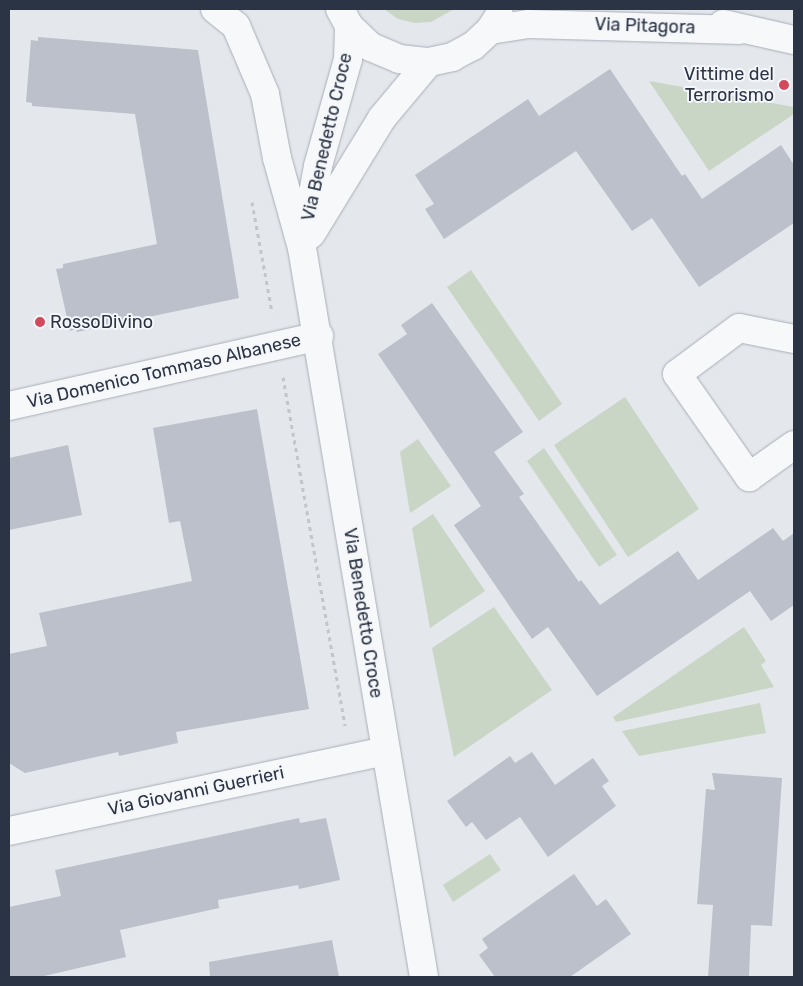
<!DOCTYPE html>
<style>
body{margin:0}
#map{position:relative;width:803px;height:986px;overflow:hidden;background:#e4e7ec;font-family:Rubik,sans-serif}
div>[style]{position:absolute}
.green>*{inset:0;background:#c9d6c5}
.building>*{inset:0;background:#bbc0ca}
.path>*{height:3px;margin-top:-1.5px;transform-origin:0;background:repeating-linear-gradient(90deg,#c2c5cb 0 4px,transparent 0 8px)}
.roads{filter:drop-shadow(0 0 1px #a9aeb7) drop-shadow(0 0 1px #a9aeb7)}
.minor>*{height:28px;margin:-14px;padding:0 14px;transform-origin:14px;border-radius:14px;background:#f7f8fa}
.dots>*{width:14px;height:14px;translate:-50% -50%;box-sizing:border-box;border:2px solid #f4f6f9;border-radius:50%}
span{translate:-50% -50%;white-space:nowrap;text-align:center;line-height:1.15;-webkit-text-stroke:4px #f4f6f9;paint-order:stroke}
.street-label{font-size:18px;color:#2b3445}
.poi-label{font-size:18px;color:#2b3445}
.right{translate:-100% -50%;text-align:right}
.left{translate:0 -50%;text-align:left}
.frame{position:absolute;inset:0;border:10px solid #2b3445;pointer-events:none}
</style>
<div id="map">
<div class="green">
<div style="clip-path:polygon(384px 9px,454px 9px,431px 22px,415px 23px,398px 19px)"></div>
<div style="clip-path:polygon(649px 81px,794px 107px,794px 114px,709px 171px)"></div>
<div style="clip-path:polygon(471px 270px,562px 404px,539px 421px,447px 287px)"></div>
<div style="clip-path:polygon(625px 397px,699px 509px,628px 557px,554px 445px)"></div>
<div style="clip-path:polygon(418px 439px,451px 486px,410px 513px,400px 452px)"></div>
<div style="clip-path:polygon(544px 448px,617px 555px,599px 567px,527px 461px)"></div>
<div style="clip-path:polygon(433px 514px,485px 591px,430px 628px,412px 528px)"></div>
<div style="clip-path:polygon(494px 607px,552px 690px,454px 757px,432px 648px)"></div>
<div style="clip-path:polygon(744px 627px,766px 661px,761px 665px,774px 687px,616px 722px,613px 717px)"></div>
<div style="clip-path:polygon(760px 703px,766px 733px,639px 756px,622px 731px)"></div>
<div style="clip-path:polygon(490px 854px,501px 870px,453px 902px,443px 885px)"></div>
</div>
<div class="building">
<div style="clip-path:polygon(38px 37px,198px 50px,239px 298px,77px 332px,76px 329px,70px 331px,56px 269px,63px 268px,63px 264px,157px 244px,135px 114px,32px 106px,32px 103px,26px 102px,31px 40px,38px 41px)"></div>
<div style="clip-path:polygon(610px 69px,682px 176px,685px 174px,702px 199px,781px 145px,794px 165px,794px 223px,699px 287px,652px 218px,632px 231px,576px 151px,444px 239px,425px 209px,434px 204px,415px 175px,528px 99px,539px 116px)"></div>
<div style="clip-path:polygon(432px 303px,523px 432px,494px 452px,524px 494px,519px 497px,579px 582px,581px 580px,600px 605px,678px 551px,698px 580px,773px 528px,783px 541px,794px 533px,794px 605px,771px 621px,750px 591px,597px 696px,548px 627px,532px 639px,454px 525px,481px 506px,378px 354px,407px 334px,401px 325px)"></div>
<div style="clip-path:polygon(257px 409px,309px 709px,176px 732px,178px 743px,119px 756px,118px 752px,25px 773px,9px 763px,9px 654px,47px 646px,39px 613px,192px 581px,180px 521px,169px 523px,153px 428px)"></div>
<div style="clip-path:polygon(68px 445px,82px 515px,9px 530px,9px 458px)"></div>
<div style="clip-path:polygon(532px 752px,555px 785px,593px 758px,609px 781px,602px 786px,616px 806px,548px 857px,520px 817px,486px 840px,472px 822px,466px 827px,447px 801px,510px 756px,515px 763px)"></div>
<div style="clip-path:polygon(712px 773px,782px 778px,772px 926px,751px 925px,749px 977px,708px 977px,713px 905px,697px 904px,706px 789px,715px 790px)"></div>
<div style="clip-path:polygon(299px 818px,300px 823px,326px 818px,340px 880px,299px 889px,298px 885px,218px 900px,219px 908px,120px 930px,126px 957px,40px 977px,9px 977px,9px 907px,61px 896px,55px 870px)"></div>
<div style="clip-path:polygon(574px 874px,597px 906px,606px 899px,631px 934px,570px 977px,495px 977px,479px 955px,488px 948px,482px 939px)"></div>
<div style="clip-path:polygon(332px 940px,339px 977px,210px 977px,209px 962px)"></div>
</div>
<div class="path">
<div style="left:252px;top:202px;width:112px;rotate:79.7deg"></div>
<div style="left:283px;top:377px;width:354px;rotate:79.9deg"></div>
</div>
<div class="roads">
<div class="minor">
<div style="left:215px;top:9px;width:27px;rotate:39deg"></div>
<div style="left:236px;top:26px;width:74px;rotate:66.9deg"></div>
<div style="left:265px;top:94px;width:65px;rotate:79.4deg"></div>
<div style="left:277px;top:158px;width:93px;rotate:74.5deg"></div>
<div style="left:302px;top:248px;width:739px;rotate:80.5deg"></div>
<div style="left:340px;top:9px;width:19px;rotate:62deg"></div>
<div style="left:349px;top:26px;width:30px;rotate:44deg"></div>
<div style="left:371px;top:47px;width:30px;rotate:23deg"></div>
<div style="left:399px;top:59px;width:30px;rotate:6deg"></div>
<div style="left:429px;top:62px;width:24px;rotate:-12deg"></div>
<div style="left:452px;top:57px;width:24px;rotate:-28deg"></div>
<div style="left:473px;top:46px;width:23px;rotate:-43deg"></div>
<div style="left:490px;top:30px;width:17px;rotate:-57deg"></div>
<div style="left:723px;top:24px;width:73px;rotate:12.7deg"></div>
<div style="left:490px;top:30px;width:39px;rotate:-9deg"></div>
<div style="left:529px;top:24px;width:211px;rotate:1.6deg"></div>
<div style="left:311px;top:234px;width:136px;rotate:-58.5deg"></div>
<div style="left:382px;top:118px;width:73px;rotate:-50deg"></div>
<div style="left:304px;top:241px;width:76px;rotate:-79.4deg"></div>
<div style="left:318px;top:166px;width:111px;rotate:-74.3deg"></div>
<div style="left:348px;top:59px;width:33px;rotate:-88deg"></div>
<div style="left:794px;top:339px;width:56px;rotate:-168.7deg"></div>
<div style="left:739px;top:328px;width:77px;rotate:143.4deg"></div>
<div style="left:677px;top:374px;width:126px;rotate:55deg"></div>
<div style="left:749px;top:477px;width:55px;rotate:-35.4deg"></div>
<div style="left:9px;top:406px;width:318px;rotate:-12.7deg"></div>
<div style="left:9px;top:831px;width:383px;rotate:-12deg"></div>
</div>
</div>
<div class="dots">
<div style="left:784px;top:85px;background:#d1495b"></div>
<div style="left:40px;top:322px;background:#d1495b"></div>
</div>
<div class="street-label">
<span style="left:645px;top:26px;rotate:2deg">Via Pitagora</span>
<span style="left:327px;top:137px;rotate:-77deg">Via Benedetto Croce</span>
<span style="left:164px;top:371px;rotate:-13deg">Via Domenico Tommaso Albanese</span>
<span style="left:363px;top:613px;rotate:81deg">Via Benedetto Croce</span>
<span style="left:196px;top:791px;rotate:-12deg">Via Giovanni Guerrieri</span>
</div>
<div class="poi-label">
<span class="right" style="left:774px;top:85px">Vittime del<br>Terrorismo</span>
<span class="left" style="left:50px;top:322px">RossoDivino</span>
</div>
<div class="frame"></div>
</div>
